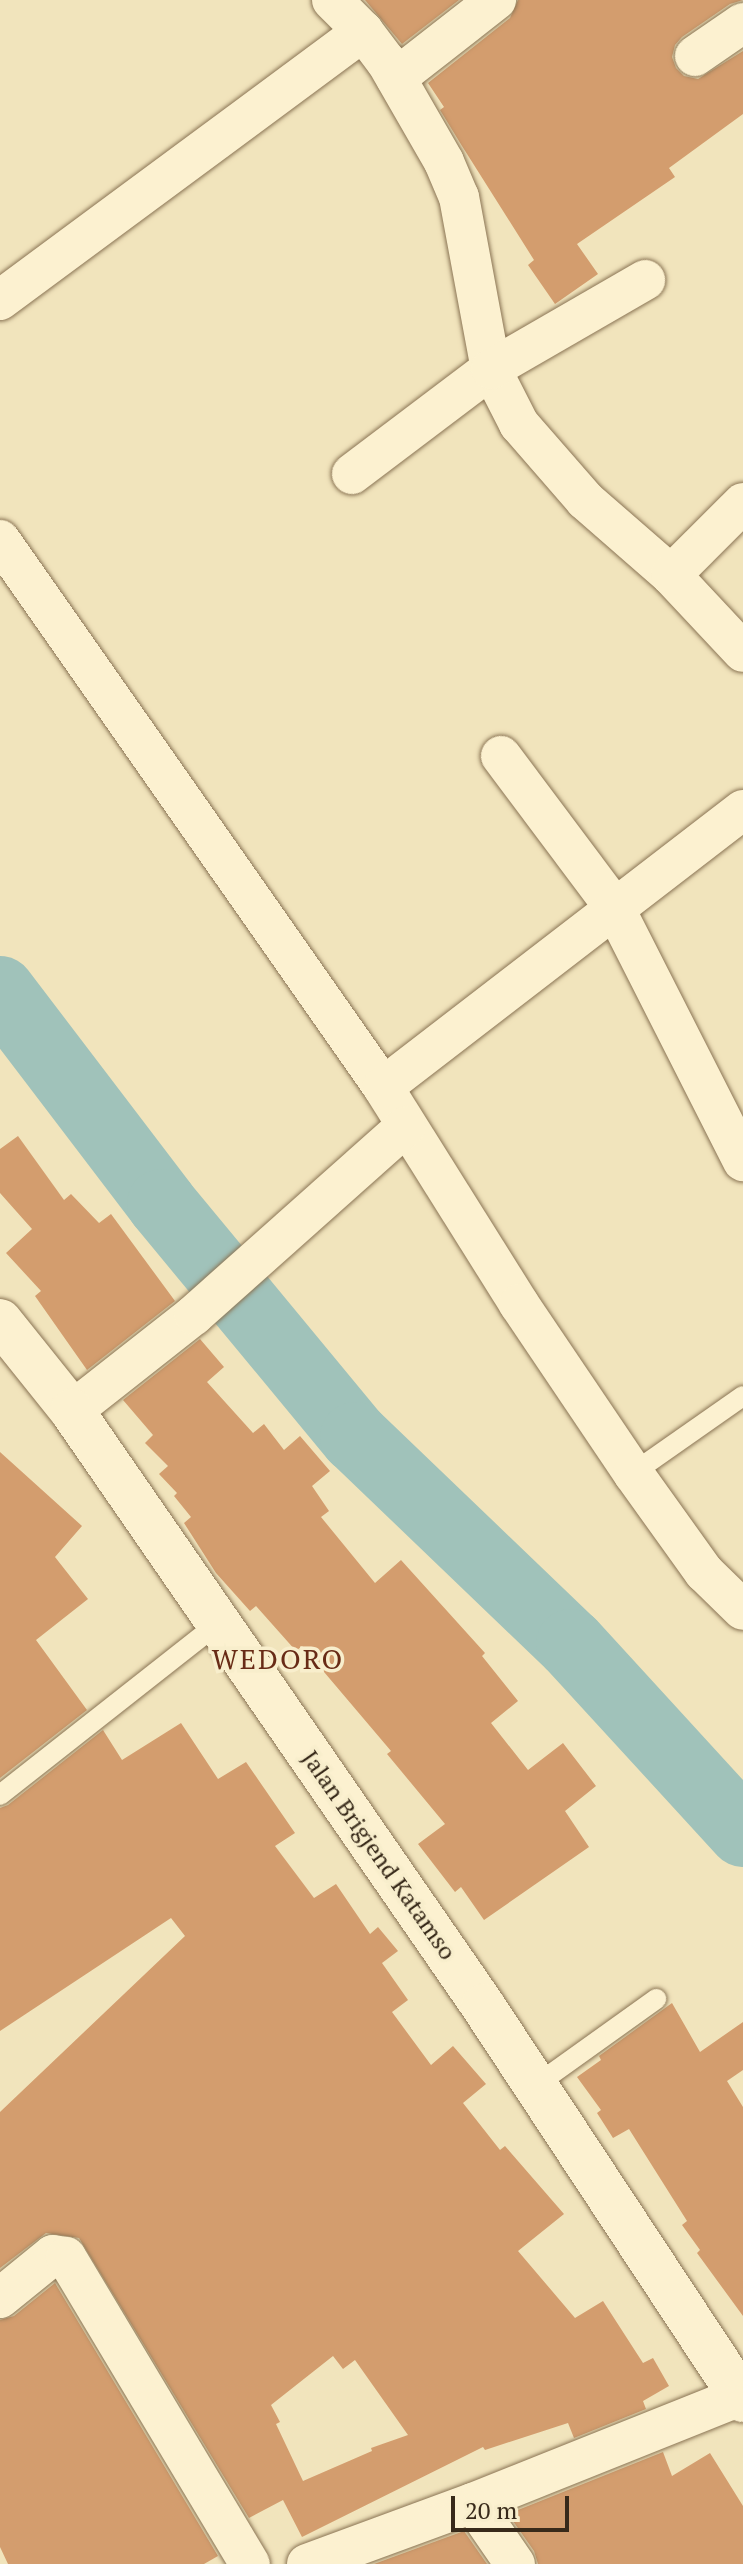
<!DOCTYPE html>
<style>
body{margin:0}
#map{position:relative;width:743px;height:2564px;overflow:hidden;background:#f1e4bc;font-family:"PT Serif",serif}
div>[style]{position:absolute}
.river>*{height:70px;margin:-35px;padding:0 35px;transform-origin:35px;border-radius:35px;background:#a0c2ba}
.building>*{inset:0;background:#d39d6e}
.roads{filter:drop-shadow(0 0 2px #8a7454) drop-shadow(0 0 2px #8a7454)}
.service>*{height:20px;margin:-10px;padding:0 10px;transform-origin:10px;border-radius:10px;background:#fcf1d0}
.minor>*{height:40px;margin:-20px;padding:0 20px;transform-origin:20px;border-radius:20px;background:#fcf1d0}
.tertiary>*{height:44px;margin:-22px;padding:0 22px;transform-origin:22px;border-radius:22px;background:#fcf1d0}
span{translate:-50% -50%;white-space:nowrap;text-align:center;line-height:1.15;-webkit-text-stroke:7px #f8eecc;paint-order:stroke}
.street-label{font-size:24px;color:#382a1a}
.quarter-label{font-size:28px;color:#682b16;letter-spacing:2px}
.scale{position:absolute;left:451px;top:2496px;width:118px;height:36px;box-sizing:border-box;border:4px solid #382a1a;border-top:0;padding-left:10px;font-size:24px;line-height:28px;white-space:nowrap;color:#382a1a;-webkit-text-stroke:6px #f8eecc;paint-order:stroke}
</style>
<div id="map">
<div class="river">
<div style="left:0;top:991px;width:268px;rotate:52.7deg"></div>
<div style="left:162px;top:1204px;width:303px;rotate:50.4deg"></div>
<div style="left:355px;top:1437px;width:299px;rotate:43.8deg"></div>
<div style="left:571px;top:1644px;width:255px;rotate:47.5deg"></div>
</div>
<div class="building">
<div style="clip-path:polygon(365px 0,459px 0,402px 44px)"></div>
<div style="clip-path:polygon(518px 0,743px 0,730px 4px,682px 37px,675px 45px,672px 57px,676px 68px,684px 76px,698px 79px,743px 51px,743px 114px,669px 168px,675px 177px,577px 244px,598px 274px,555px 304px,528px 265px,534px 260px,462px 146px,440px 110px,444px 107px,428px 83px,510px 18px)"></div>
<div style="clip-path:polygon(18px 1136px,64px 1200px,71px 1194px,99px 1223px,111px 1214px,175px 1301px,87px 1370px,35px 1296px,41px 1291px,6px 1253px,32px 1229px,0 1193px,0 1149px)"></div>
<div style="clip-path:polygon(200px 1339px,224px 1367px,207px 1382px,253px 1433px,264px 1424px,284px 1450px,300px 1436px,330px 1471px,312px 1486px,329px 1511px,321px 1517px,375px 1583px,401px 1560px,485px 1653px,482px 1656px,518px 1701px,491px 1723px,528px 1770px,563px 1743px,596px 1786px,565px 1811px,589px 1847px,484px 1920px,461px 1887px,455px 1892px,418px 1844px,445px 1824px,387px 1754px,391px 1751px,302px 1646px,296px 1651px,256px 1606px,250px 1611px,216px 1573px,184px 1523px,191px 1517px,174px 1496px,177px 1493px,159px 1474px,168px 1466px,145px 1443px,153px 1435px,123px 1400px)"></div>
<div style="clip-path:polygon(0 1452px,82px 1526px,55px 1557px,88px 1599px,36px 1640px,87px 1710px,0 1778px)"></div>
<div style="clip-path:polygon(evenodd,181px 1723px,218px 1779px,246px 1762px,295px 1833px,275px 1846px,314px 1898px,336px 1884px,370px 1934px,378px 1927px,398px 1951px,382px 1963px,408px 2000px,392px 2012px,431px 2065px,453px 2046px,486px 2084px,463px 2103px,500px 2150px,505px 2146px,564px 2214px,518px 2251px,575px 2318px,603px 2301px,643px 2363px,653px 2358px,669px 2386px,643px 2401px,646px 2409px,574px 2438px,568px 2423px,485px 2450px,483px 2447px,302px 2537px,283px 2500px,249px 2518px,79px 2238px,46px 2233px,0 2268px,0 2112px,185px 1936px,171px 1918px,0 2031px,0 1808px,8px 1805px,103px 1730px,122px 1760px,181px 1723px,333px 2356px,343px 2369px,355px 2360px,408px 2435px,371px 2448px,372px 2451px,303px 2481px,276px 2424px,280px 2422px,271px 2405px,333px 2356px)"></div>
<div style="clip-path:polygon(672px 2003px,700px 2052px,743px 2022px,743px 2070px,727px 2081px,743px 2107px,743px 2316px,697px 2253px,700px 2250px,682px 2225px,687px 2221px,629px 2129px,613px 2138px,597px 2113px,601px 2110px,577px 2077px,601px 2060px,599px 2056px)"></div>
<div style="clip-path:polygon(55px 2283px,218px 2556px,204px 2564px,8px 2564px,0 2547px,0 2320px,14px 2316px)"></div>
<div style="clip-path:polygon(663px 2452px,672px 2476px,710px 2453px,743px 2506px,743px 2564px,538px 2564px,534px 2551px,508px 2514px)"></div>
<div style="clip-path:polygon(464px 2531px,487px 2564px,374px 2564px)"></div>
</div>
<div class="roads">
<div class="service">
<div style="left:633px;top:1473px;width:134px;rotate:-35deg"></div>
<div style="left:0;top:1795px;width:276px;rotate:-38.2deg"></div>
<div style="left:536px;top:2085px;width:148px;rotate:-35.6deg"></div>
</div>
<div class="minor">
<div style="left:332px;top:0;width:44px;rotate:45deg"></div>
<div style="left:363px;top:31px;width:38px;rotate:53deg"></div>
<div style="left:386px;top:61px;width:116px;rotate:60.1deg"></div>
<div style="left:444px;top:162px;width:38px;rotate:67deg"></div>
<div style="left:459px;top:197px;width:175px;rotate:79.5deg"></div>
<div style="left:491px;top:369px;width:62px;rotate:63deg"></div>
<div style="left:519px;top:424px;width:101px;rotate:49deg"></div>
<div style="left:585px;top:500px;width:114px;rotate:41.1deg"></div>
<div style="left:671px;top:575px;width:105px;rotate:46.9deg"></div>
<div style="left:695px;top:56px;width:58px;rotate:-34.5deg"></div>
<div style="left:396px;top:78px;width:127px;rotate:-38deg"></div>
<div style="left:0;top:300px;width:452px;rotate:-36.5deg"></div>
<div style="left:352px;top:474px;width:174px;rotate:-37.1deg"></div>
<div style="left:491px;top:369px;width:178px;rotate:-30deg"></div>
<div style="left:0;top:540px;width:668px;rotate:55deg"></div>
<div style="left:383px;top:1087px;width:256px;rotate:57.9deg"></div>
<div style="left:519px;top:1304px;width:204px;rotate:56deg"></div>
<div style="left:633px;top:1473px;width:122px;rotate:54.4deg"></div>
<div style="left:704px;top:1572px;width:54px;rotate:44.3deg"></div>
<div style="left:671px;top:575px;width:102px;rotate:-45deg"></div>
<div style="left:501px;top:756px;width:189px;rotate:53.2deg"></div>
<div style="left:614px;top:907px;width:285px;rotate:63.1deg"></div>
<div style="left:383px;top:1087px;width:454px;rotate:-37.6deg"></div>
<div style="left:72px;top:1411px;width:155px;rotate:-38.2deg"></div>
<div style="left:194px;top:1315px;width:283px;rotate:-41.7deg"></div>
<div style="left:0;top:2298px;width:68px;rotate:-39.1deg"></div>
<div style="left:53px;top:2255px;width:13px;rotate:9deg"></div>
<div style="left:66px;top:2257px;width:358px;rotate:59.1deg"></div>
<div style="left:473px;top:2503px;width:74px;rotate:55.5deg"></div>
<div style="left:307px;top:2564px;width:177px;rotate:-20.2deg"></div>
<div style="left:473px;top:2503px;width:289px;rotate:-21.8deg"></div>
</div>
<div class="tertiary">
<div style="left:0;top:1321px;width:115px;rotate:51.3deg"></div>
<div style="left:72px;top:1411px;width:723px;rotate:55.36deg"></div>
<div style="left:483px;top:2006px;width:472px;rotate:56.6deg"></div>
</div>
</div>
<div class="street-label">
<span style="left:379px;top:1855px;rotate:55deg">Jalan Brigjend Katamso</span>
</div>
<div class="quarter-label">
<span style="left:278px;top:1659px">WEDORO</span>
</div>
<div class="scale">20 m</div>
</div>
